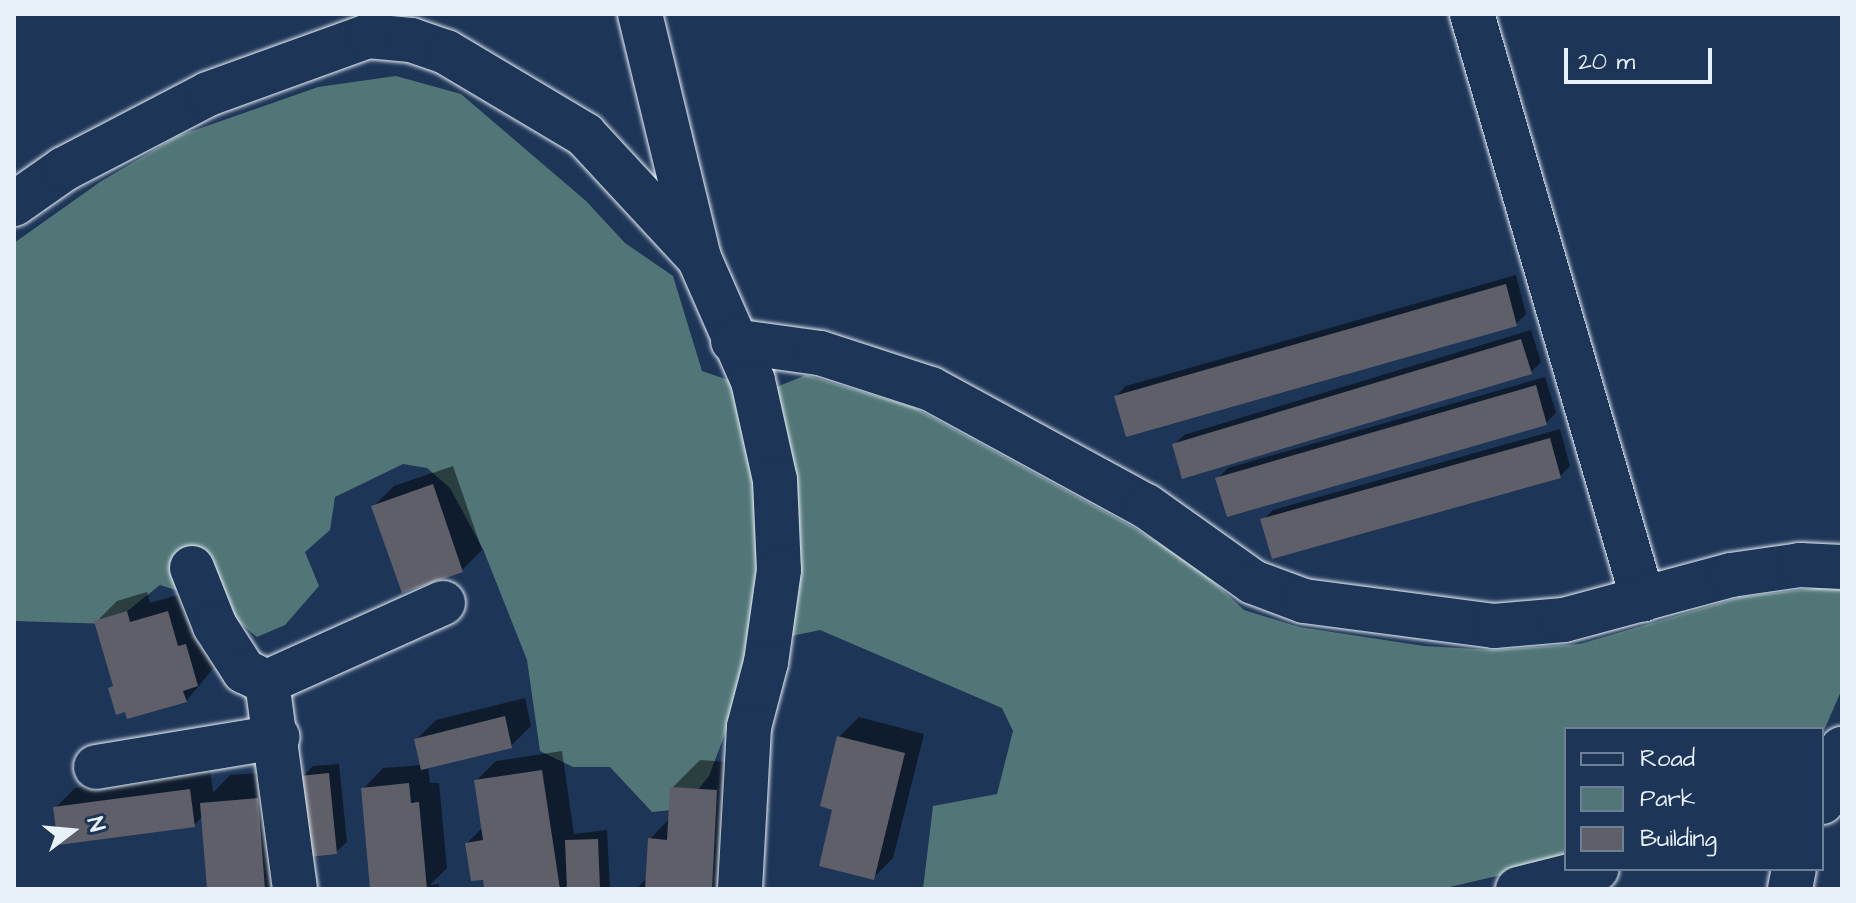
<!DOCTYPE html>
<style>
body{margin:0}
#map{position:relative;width:1856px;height:903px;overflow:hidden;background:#1d3557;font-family:"Architects Daughter",sans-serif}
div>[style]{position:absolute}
.green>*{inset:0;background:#527678}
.shadow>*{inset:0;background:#0007}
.building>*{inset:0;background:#5f5f69}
.roads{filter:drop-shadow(0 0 2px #e8f1f8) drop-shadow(0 0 2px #e8f1f8)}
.minor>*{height:44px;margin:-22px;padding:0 22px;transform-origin:22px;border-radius:22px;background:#1d3557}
span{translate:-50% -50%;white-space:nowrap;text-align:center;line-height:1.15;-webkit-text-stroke:6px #1d3557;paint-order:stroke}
.frame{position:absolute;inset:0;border:16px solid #e8f1f8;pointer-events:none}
.legend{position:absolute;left:1564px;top:727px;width:260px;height:144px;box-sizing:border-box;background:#1d3557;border:2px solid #6e8097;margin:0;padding:10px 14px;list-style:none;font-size:24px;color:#e8f1f8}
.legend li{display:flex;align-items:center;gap:16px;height:40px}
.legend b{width:40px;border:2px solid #6e8097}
.north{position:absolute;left:32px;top:791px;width:80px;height:80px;-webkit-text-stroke:6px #1d3557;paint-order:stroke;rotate:74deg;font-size:22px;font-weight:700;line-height:32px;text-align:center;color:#e8f1f8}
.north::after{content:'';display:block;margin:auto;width:28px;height:36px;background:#e8f1f8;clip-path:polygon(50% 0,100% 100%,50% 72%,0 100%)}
.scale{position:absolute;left:1564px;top:48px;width:148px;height:36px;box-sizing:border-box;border:4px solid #e8f1f8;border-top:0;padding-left:10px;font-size:24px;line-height:28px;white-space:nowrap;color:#e8f1f8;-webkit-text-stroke:6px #1d3557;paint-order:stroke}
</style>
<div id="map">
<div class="green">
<div style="clip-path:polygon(396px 76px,461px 94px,586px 201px,625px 243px,673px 276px,702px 371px,764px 392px,806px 375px,913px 407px,1131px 526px,1199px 568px,1244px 610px,1299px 627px,1424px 646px,1493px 650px,1580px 644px,1741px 597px,1842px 585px,1842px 689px,1822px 735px,1822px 729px,1566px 729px,1566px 860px,1441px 889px,923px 889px,933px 806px,997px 794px,1013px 731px,1002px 708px,820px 630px,782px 638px,729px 723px,709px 776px,682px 809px,652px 812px,610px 767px,573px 767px,540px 751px,527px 660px,483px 549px,450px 488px,427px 468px,403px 464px,335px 497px,330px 530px,305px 552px,319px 586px,285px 625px,257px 637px,215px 602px,160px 585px,111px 624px,14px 621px,14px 243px,100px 182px,178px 136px,318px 87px)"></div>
</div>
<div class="shadow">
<div style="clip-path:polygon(1516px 275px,1526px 314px,1516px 324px,1116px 396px,1126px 386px)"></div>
<div style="clip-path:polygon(1531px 330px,1541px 362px,1531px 372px,1174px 445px,1184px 435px)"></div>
<div style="clip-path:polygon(1545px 377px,1556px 413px,1546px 423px,1218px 478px,1228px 468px)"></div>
<div style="clip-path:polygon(1560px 429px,1570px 466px,1560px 476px,1263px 520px,1273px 510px)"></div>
<div style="clip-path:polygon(453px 466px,482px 550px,462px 570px,374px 506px,394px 486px)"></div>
<div style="clip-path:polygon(147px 592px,150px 603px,188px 592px,217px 664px,186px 701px,110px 689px,115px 684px,97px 621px,117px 601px)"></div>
<div style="clip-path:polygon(525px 698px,531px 726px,511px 746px,428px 766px,430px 783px,439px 783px,447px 868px,430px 885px,439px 884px,439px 889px,372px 889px,363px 789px,383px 768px,422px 765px,416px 740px,436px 720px)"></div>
<div style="clip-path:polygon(859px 717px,924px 734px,893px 858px,873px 878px,835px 808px,839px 737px)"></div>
<div style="clip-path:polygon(562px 751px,574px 834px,607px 830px,610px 889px,568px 889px,568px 884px,563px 889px,486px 889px,467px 843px,483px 827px,476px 781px,496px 761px)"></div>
<div style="clip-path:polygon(700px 760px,744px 763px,738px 889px,636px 889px,648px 877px,650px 839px,670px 818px,672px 788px)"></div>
<div style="clip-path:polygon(339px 764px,347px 842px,336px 852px,302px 777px,313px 766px)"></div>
<div style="clip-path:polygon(210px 770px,213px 793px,230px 775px,286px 771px,295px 889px,209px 889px,203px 816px,194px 825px,55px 808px,75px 788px)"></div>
</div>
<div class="building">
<div style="clip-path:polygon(1506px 284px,1517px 326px,1126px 437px,1114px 396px)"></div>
<div style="clip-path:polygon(1521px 339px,1532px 374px,1182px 479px,1172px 444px)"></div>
<div style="clip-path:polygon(1536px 385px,1547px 425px,1227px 517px,1215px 478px)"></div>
<div style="clip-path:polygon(1550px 438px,1561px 478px,1272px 559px,1260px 519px)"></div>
<div style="clip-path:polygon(433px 484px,463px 572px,402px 593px,371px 506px)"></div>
<div style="clip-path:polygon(127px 611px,130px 622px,168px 611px,178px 646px,186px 644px,198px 686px,183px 691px,187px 702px,127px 719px,125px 712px,116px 715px,108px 688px,113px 686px,94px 621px)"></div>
<div style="clip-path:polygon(505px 716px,512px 748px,421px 770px,414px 739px)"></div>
<div style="clip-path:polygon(837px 736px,905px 753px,874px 880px,819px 866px,832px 810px,820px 806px)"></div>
<div style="clip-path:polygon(542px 770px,560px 889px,484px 889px,483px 880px,471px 881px,465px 843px,483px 840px,474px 780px)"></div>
<div style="clip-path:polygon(329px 773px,337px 854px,308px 857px,300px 776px)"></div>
<div style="clip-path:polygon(409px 783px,411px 803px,419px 802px,427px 889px,370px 889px,361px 788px)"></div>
<div style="clip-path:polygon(670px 787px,717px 790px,712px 889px,645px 889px,648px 838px,667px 840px)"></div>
<div style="clip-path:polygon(190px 789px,195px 827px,58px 845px,53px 807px)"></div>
<div style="clip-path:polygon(258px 798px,265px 889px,207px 889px,200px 803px)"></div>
<div style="clip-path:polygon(598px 839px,600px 889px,567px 889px,565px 840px)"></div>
</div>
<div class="roads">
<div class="minor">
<div style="left:640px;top:14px;width:251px;rotate:76.4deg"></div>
<div style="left:699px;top:258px;width:134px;rotate:66.3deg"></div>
<div style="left:753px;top:381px;width:101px;rotate:77.5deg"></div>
<div style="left:775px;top:480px;width:90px;rotate:87.5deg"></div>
<div style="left:779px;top:570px;width:93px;rotate:98deg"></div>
<div style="left:766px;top:662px;width:67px;rotate:104.7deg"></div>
<div style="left:749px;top:727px;width:162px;rotate:93.2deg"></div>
<div style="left:1472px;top:14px;width:610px;rotate:73.73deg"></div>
<div style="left:14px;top:204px;width:61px;rotate:-35deg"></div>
<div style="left:64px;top:169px;width:162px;rotate:-27.5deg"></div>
<div style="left:208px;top:94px;width:170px;rotate:-19.9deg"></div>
<div style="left:368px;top:36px;width:43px;rotate:5.3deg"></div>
<div style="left:411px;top:40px;width:37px;rotate:19deg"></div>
<div style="left:446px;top:52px;width:162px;rotate:30.8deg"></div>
<div style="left:585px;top:135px;width:168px;rotate:47.2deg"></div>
<div style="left:733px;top:341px;width:88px;rotate:7.9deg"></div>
<div style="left:820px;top:353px;width:117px;rotate:18deg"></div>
<div style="left:931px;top:389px;width:245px;rotate:28.6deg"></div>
<div style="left:1146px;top:506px;width:131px;rotate:35.4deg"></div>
<div style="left:1253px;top:582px;width:54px;rotate:20.4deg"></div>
<div style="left:1304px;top:601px;width:192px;rotate:7.5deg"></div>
<div style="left:1494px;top:626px;width:70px;rotate:-4.9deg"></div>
<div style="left:1564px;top:620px;width:173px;rotate:-15.1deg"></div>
<div style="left:1731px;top:575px;width:70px;rotate:-8.2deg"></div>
<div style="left:1800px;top:565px;width:42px;rotate:2.7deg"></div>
<div style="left:192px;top:568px;width:62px;rotate:68.4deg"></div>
<div style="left:215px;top:626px;width:54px;rotate:57.2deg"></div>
<div style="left:244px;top:671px;width:25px;rotate:26deg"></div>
<div style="left:96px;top:767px;width:184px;rotate:-9.4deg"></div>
<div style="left:1822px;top:802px;width:57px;rotate:-69.3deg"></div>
<div style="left:295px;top:889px;width:209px;rotate:-97.7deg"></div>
<div style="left:267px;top:682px;width:193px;rotate:-24.2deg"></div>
<div style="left:1518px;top:889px;width:81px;rotate:-14.2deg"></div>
<div style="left:1790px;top:889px;width:20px;rotate:-79deg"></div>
</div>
</div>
<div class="frame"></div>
<ul class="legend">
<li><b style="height:10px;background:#1d3557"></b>Road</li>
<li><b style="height:22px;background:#527678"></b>Park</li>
<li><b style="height:22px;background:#5f5f69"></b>Building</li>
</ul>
<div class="north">N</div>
<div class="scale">20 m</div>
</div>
